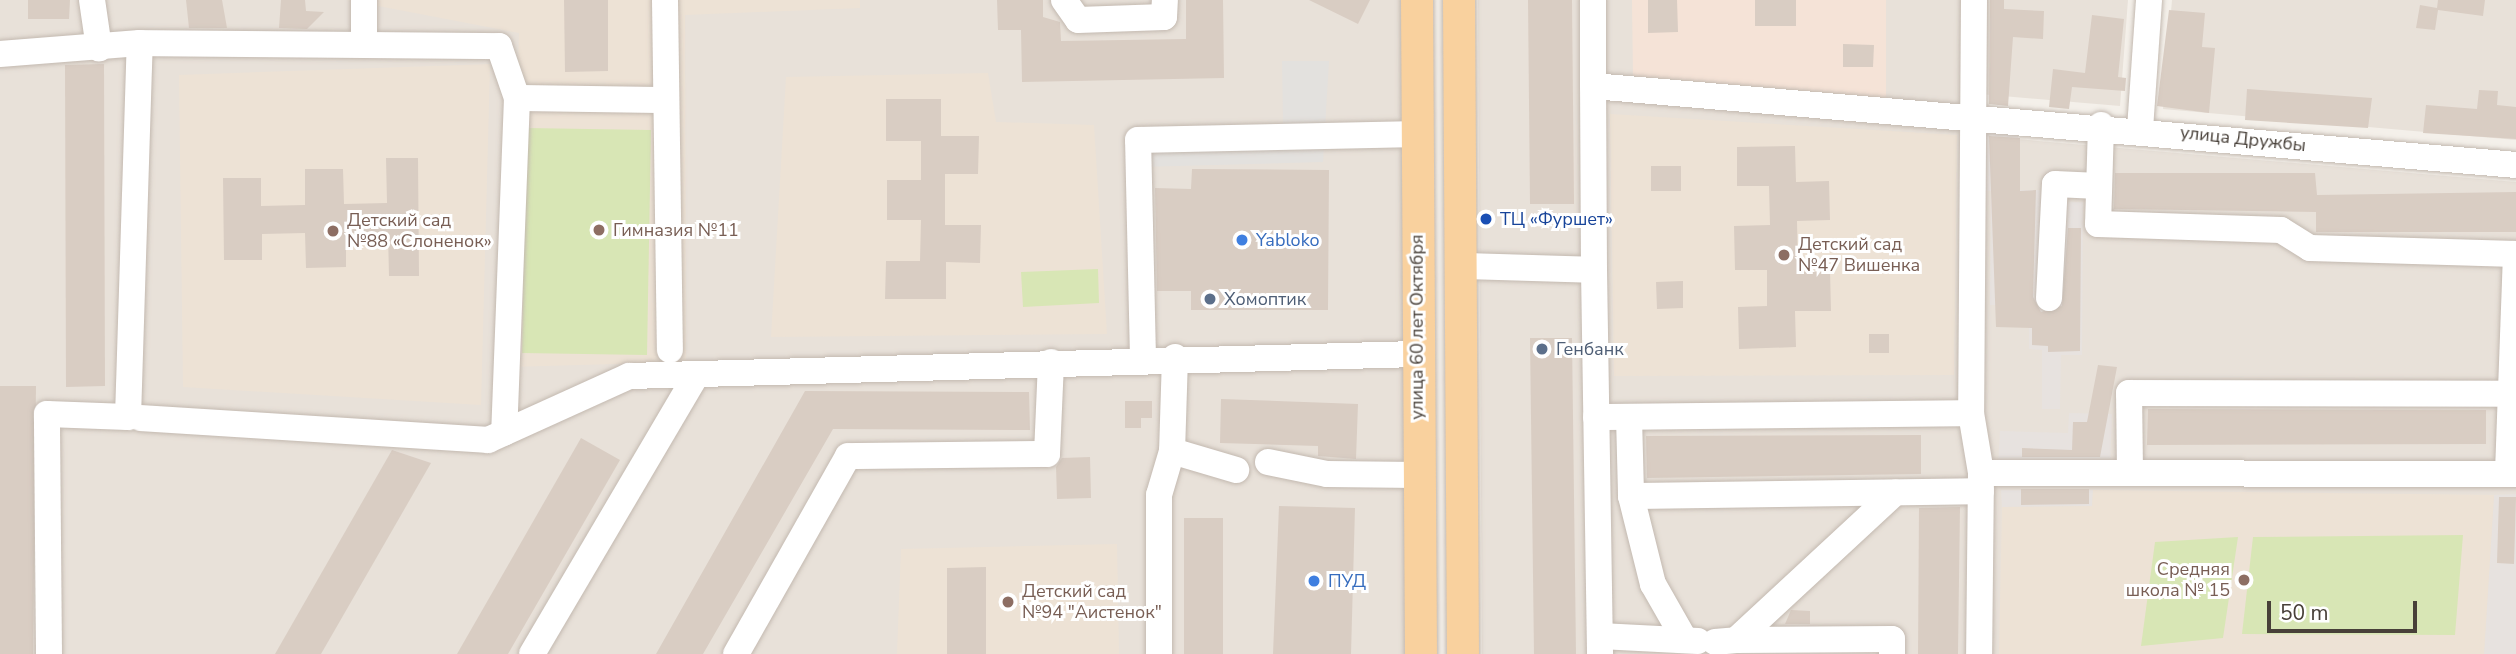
<!DOCTYPE html>
<meta charset="utf-8">
<style>
body{margin:0}
#map{position:relative;width:2516px;height:654px;overflow:hidden;background:#f4f0ea;font-family:"Nunito Sans",sans-serif}
div>[style]{position:absolute}
.residential>*{inset:0;background:#e8e1d9}
.commercial>*{inset:0;background:#f5e3d7}
.industrial>*{inset:0;background:#e7e2df}
.education>*{inset:0;background:#ede2d5}
.green>*{inset:0;background:#d8e6b5}
.parking>*{inset:0;background:#e3e1de}
.building>*{inset:0;background:#d9cdc3}
.roads{filter:drop-shadow(0 0 2px #c3b9b0) drop-shadow(0 0 2px #c3b9b0)}
.minor>*{height:26px;margin:-13px;padding:0 13px;transform-origin:13px;border-radius:13px;background:#fff}
.major>*{height:32px;margin:-16px;padding:0 16px;transform-origin:16px;border-radius:16px;background:#f9d19e}
.dots>*{width:19px;height:19px;translate:-50% -50%;box-sizing:border-box;border:4px solid #fff;border-radius:50%}
span{translate:-50% -50%;white-space:nowrap;text-align:center;line-height:1.15;-webkit-text-stroke:6px #fff;paint-order:stroke}
.street-label{font-size:18px;color:#484039}
.transit-label{font-size:18px;color:#164399}
.left{translate:0 -50%;text-align:left}
.education-label{font-size:18px;color:#785e54}
.right{translate:-100% -50%;text-align:right}
.shop-label{font-size:18px;color:#366cbe}
.service-label{font-size:18px;color:#4e5e75}
.scale{position:absolute;left:2267px;top:601px;width:150px;height:32px;box-sizing:border-box;border:4px solid #484039;border-top:0;padding-left:9px;font-size:21px;line-height:24px;white-space:nowrap;color:#484039;-webkit-text-stroke:5px #fff;paint-order:stroke}
</style>
<div id="map">
<div class="residential">
<div style="clip-path:polygon(0 0,1409px 0,1411px 654px,0 654px)"></div>
<div style="clip-path:polygon(1478px 0,2128px 0,2120px 106px,1968px 93px,1950px 116px,1969px 135px,2516px 182px,2516px 654px,1482px 654px)"></div>
<div style="clip-path:polygon(2172px 0,2516px 0,2516px 140px,2163px 109px)"></div>
</div>
<div class="commercial">
<div style="clip-path:polygon(1632px 0,1886px 0,1886px 98px,1633px 76px)"></div>
</div>
<div class="industrial">
<div style="clip-path:polygon(1982px 129px,2018px 129px,2018px 190px,2040px 190px,2041px 202px,2083px 202px,2082px 355px,2061px 355px,2060px 409px,2042px 409px,2042px 350px,2029px 349px,2029px 305px,1990px 305px,1991px 191px,1981px 190px)"></div>
<div style="clip-path:polygon(2069px 413px,2112px 414px,2110px 469px,1998px 465px,2000px 431px,2068px 433px)"></div>
<div style="clip-path:polygon(2001px 490px,2093px 490px,2092px 506px,2002px 507px)"></div>
<div style="clip-path:polygon(2516px 494px,2516px 654px,2484px 654px,2494px 495px)"></div>
</div>
<div class="education">
<div style="clip-path:polygon(347px 0,860px 0,860px 8px,685px 15px,686px 362px,509px 367px,519px 33px)"></div>
<div style="clip-path:polygon(490px 64px,481px 405px,183px 387px,179px 75px)"></div>
<div style="clip-path:polygon(988px 73px,996px 122px,1094px 125px,1107px 334px,771px 337px,786px 77px)"></div>
<div style="clip-path:polygon(1610px 114px,1957px 135px,1954px 375px,1614px 376px)"></div>
<div style="clip-path:polygon(2093px 490px,2494px 495px,2484px 654px,1999px 654px,2002px 507px,2092px 506px)"></div>
<div style="clip-path:polygon(1117px 544px,1119px 654px,897px 654px,901px 549px)"></div>
</div>
<div class="green">
<div style="clip-path:polygon(526px 128px,651px 130px,647px 355px,522px 353px)"></div>
<div style="clip-path:polygon(1098px 269px,1099px 303px,1023px 307px,1021px 272px)"></div>
<div style="clip-path:polygon(2463px 535px,2455px 635px,2242px 634px,2253px 537px)"></div>
<div style="clip-path:polygon(2238px 537px,2223px 638px,2141px 646px,2155px 542px)"></div>
</div>
<div class="parking">
<div style="clip-path:polygon(1282px 61px,1329px 61px,1323px 162px,1139px 167px,1138px 127px,1283px 124px)"></div>
</div>
<div class="building">
<div style="clip-path:polygon(28px 0,70px 0,69px 19px,28px 19px)"></div>
<div style="clip-path:polygon(186px 0,222px 0,227px 28px,189px 28px)"></div>
<div style="clip-path:polygon(281px 0,305px 0,306px 11px,324px 12px,307px 29px,279px 28px)"></div>
<div style="clip-path:polygon(564px 0,608px 0,608px 71px,565px 72px)"></div>
<div style="clip-path:polygon(997px 0,1043px 0,1043px 17px,1060px 22px,1061px 41px,1186px 39px,1186px 0,1223px 0,1224px 78px,1022px 82px,1021px 30px,998px 30px)"></div>
<div style="clip-path:polygon(1309px 0,1370px 0,1358px 24px)"></div>
<div style="clip-path:polygon(1528px 0,1572px 0,1574px 204px,1530px 204px)"></div>
<div style="clip-path:polygon(1648px 0,1677px 0,1678px 32px,1648px 33px)"></div>
<div style="clip-path:polygon(1755px 0,1796px 0,1796px 26px,1755px 26px)"></div>
<div style="clip-path:polygon(1990px 0,2004px 0,2004px 9px,2044px 11px,2043px 39px,2013px 37px,2008px 106px,1989px 104px)"></div>
<div style="clip-path:polygon(2438px 0,2485px 0,2483px 16px,2438px 10px,2435px 30px,2416px 28px,2420px 5px,2437px 8px)"></div>
<div style="clip-path:polygon(2169px 10px,2205px 13px,2202px 47px,2215px 48px,2209px 113px,2157px 106px)"></div>
<div style="clip-path:polygon(2092px 15px,2124px 19px,2118px 77px,2126px 78px,2125px 91px,2072px 87px,2069px 109px,2049px 107px,2053px 69px,2085px 73px)"></div>
<div style="clip-path:polygon(1843px 44px,1874px 45px,1873px 67px,1843px 67px)"></div>
<div style="clip-path:polygon(104px 64px,105px 386px,66px 387px,65px 65px)"></div>
<div style="clip-path:polygon(2247px 89px,2372px 98px,2368px 128px,2245px 120px)"></div>
<div style="clip-path:polygon(2479px 90px,2498px 91px,2497px 105px,2516px 107px,2516px 139px,2423px 133px,2426px 105px,2477px 109px)"></div>
<div style="clip-path:polygon(886px 99px,941px 99px,941px 136px,979px 136px,978px 174px,945px 174px,945px 225px,981px 225px,980px 263px,946px 262px,946px 299px,885px 299px,886px 261px,920px 261px,921px 220px,887px 220px,887px 180px,921px 180px,921px 141px,886px 141px)"></div>
<div style="clip-path:polygon(1989px 136px,2020px 138px,2020px 191px,2036px 190px,2033px 297px,2041px 312px,2062px 306px,2068px 228px,2081px 228px,2080px 351px,2048px 352px,2048px 346px,2032px 345px,2032px 328px,1996px 327px)"></div>
<div style="clip-path:polygon(1795px 146px,1796px 182px,1829px 181px,1830px 220px,1797px 221px,1798px 272px,1830px 271px,1831px 311px,1795px 311px,1796px 347px,1739px 349px,1738px 307px,1767px 306px,1767px 270px,1735px 270px,1734px 226px,1770px 225px,1769px 186px,1737px 186px,1737px 147px)"></div>
<div style="clip-path:polygon(386px 158px,418px 158px,419px 276px,389px 276px,388px 233px,346px 233px,346px 267px,306px 268px,305px 233px,262px 234px,262px 260px,224px 260px,223px 178px,261px 178px,261px 206px,305px 205px,305px 169px,343px 169px,344px 204px,387px 203px)"></div>
<div style="clip-path:polygon(1651px 166px,1681px 166px,1681px 191px,1651px 191px)"></div>
<div style="clip-path:polygon(1192px 169px,1329px 170px,1328px 310px,1191px 310px,1191px 291px,1157px 291px,1155px 188px,1191px 189px)"></div>
<div style="clip-path:polygon(2115px 173px,2315px 173px,2317px 195px,2516px 192px,2516px 232px,2316px 232px,2316px 212px,2114px 209px)"></div>
<div style="clip-path:polygon(1683px 281px,1683px 308px,1657px 309px,1656px 282px)"></div>
<div style="clip-path:polygon(1869px 334px,1889px 334px,1889px 353px,1869px 353px)"></div>
<div style="clip-path:polygon(1530px 338px,1572px 338px,1576px 654px,1534px 654px)"></div>
<div style="clip-path:polygon(2098px 365px,2117px 367px,2100px 457px,2022px 457px,2022px 448px,2072px 450px,2073px 422px,2087px 422px)"></div>
<div style="clip-path:polygon(0 386px,36px 386px,33px 654px,0 654px)"></div>
<div style="clip-path:polygon(805px 391px,1029px 392px,1030px 430px,833px 429px,703px 654px,656px 654px)"></div>
<div style="clip-path:polygon(1221px 399px,1358px 404px,1356px 459px,1318px 456px,1318px 446px,1220px 443px)"></div>
<div style="clip-path:polygon(1125px 401px,1152px 401px,1152px 418px,1141px 418px,1141px 428px,1125px 428px)"></div>
<div style="clip-path:polygon(2148px 409px,2486px 410px,2486px 444px,2147px 445px)"></div>
<div style="clip-path:polygon(1921px 435px,1921px 474px,1647px 478px,1646px 436px)"></div>
<div style="clip-path:polygon(581px 438px,620px 460px,508px 654px,457px 654px)"></div>
<div style="clip-path:polygon(392px 450px,431px 463px,321px 654px,275px 654px)"></div>
<div style="clip-path:polygon(1090px 457px,1091px 498px,1057px 499px,1056px 467px,1062px 458px)"></div>
<div style="clip-path:polygon(2021px 489px,2089px 489px,2089px 504px,2021px 505px)"></div>
<div style="clip-path:polygon(2499px 497px,2516px 497px,2514px 564px,2497px 563px)"></div>
<div style="clip-path:polygon(1279px 506px,1355px 508px,1351px 654px,1273px 654px)"></div>
<div style="clip-path:polygon(1960px 507px,1958px 654px,1918px 654px,1919px 508px)"></div>
<div style="clip-path:polygon(1184px 518px,1223px 518px,1223px 654px,1184px 654px)"></div>
<div style="clip-path:polygon(986px 567px,986px 654px,947px 654px,947px 568px)"></div>
<div style="clip-path:polygon(1791px 610px,1810px 611px,1810px 624px,1785px 624px)"></div>
</div>
<div class="roads">
<div class="minor">
<div style="left:92px;top:0;width:49px;rotate:81.7deg"></div>
<div style="left:665px;top:0;width:350px;rotate:89.2deg"></div>
<div style="left:1064px;top:0;width:24px;rotate:55deg"></div>
<div style="left:1078px;top:20px;width:86px;rotate:-2deg"></div>
<div style="left:1164px;top:17px;width:17px;rotate:-87deg"></div>
<div style="left:1593px;top:0;width:86px;rotate:90deg"></div>
<div style="left:1974px;top:0;width:413px;rotate:90.4deg"></div>
<div style="left:1971px;top:413px;width:61px;rotate:80.5deg"></div>
<div style="left:1981px;top:473px;width:181px;rotate:90.6deg"></div>
<div style="left:364px;top:45px;width:45px;rotate:-90deg"></div>
<div style="left:0;top:54px;width:140px;rotate:-4.5deg"></div>
<div style="left:140px;top:43px;width:359px;rotate:0.5deg"></div>
<div style="left:499px;top:46px;width:55px;rotate:70.9deg"></div>
<div style="left:517px;top:98px;width:335px;rotate:92.2deg"></div>
<div style="left:517px;top:98px;width:146px;rotate:0.8deg"></div>
<div style="left:2101px;top:125px;width:99px;rotate:91.7deg"></div>
<div style="left:2098px;top:224px;width:183px;rotate:1.9deg"></div>
<div style="left:2281px;top:230px;width:34px;rotate:32deg"></div>
<div style="left:2310px;top:248px;width:206px;rotate:1.7deg"></div>
<div style="left:2516px;top:254px;width:219px;rotate:92.1deg"></div>
<div style="left:2140px;top:129px;width:129px;rotate:-86deg"></div>
<div style="left:1462px;top:266px;width:132px;rotate:1.7deg"></div>
<div style="left:1594px;top:270px;width:184px;rotate:-90.3deg"></div>
<div style="left:1593px;top:86px;width:926px;rotate:4.89deg"></div>
<div style="left:1594px;top:270px;width:384px;rotate:89.1deg"></div>
<div style="left:2049px;top:298px;width:114px;rotate:-87deg"></div>
<div style="left:2055px;top:184px;width:44px;rotate:2.6deg"></div>
<div style="left:1175px;top:357px;width:94px;rotate:91.8deg"></div>
<div style="left:1172px;top:451px;width:67px;rotate:16.5deg"></div>
<div style="left:1143px;top:358px;width:218px;rotate:-91.3deg"></div>
<div style="left:1138px;top:140px;width:280px;rotate:-1.2deg"></div>
<div style="left:1596px;top:417px;width:375px;rotate:-0.6deg"></div>
<div style="left:1629px;top:417px;width:79px;rotate:88.5deg"></div>
<div style="left:1631px;top:496px;width:91px;rotate:76deg"></div>
<div style="left:1653px;top:584px;width:64px;rotate:60.3deg"></div>
<div style="left:141px;top:418px;width:348px;rotate:3.6deg"></div>
<div style="left:488px;top:440px;width:155px;rotate:-24.4deg"></div>
<div style="left:629px;top:376px;width:787px;rotate:-1.6deg"></div>
<div style="left:1268px;top:462px;width:60px;rotate:11.5deg"></div>
<div style="left:1327px;top:474px;width:90px;rotate:0.6deg"></div>
<div style="left:2130px;top:472px;width:79px;rotate:-90.7deg"></div>
<div style="left:2129px;top:393px;width:382px;rotate:0.1deg"></div>
<div style="left:1981px;top:473px;width:535px;rotate:0.11deg"></div>
<div style="left:1631px;top:496px;width:350px;rotate:-0.8deg"></div>
<div style="left:1600px;top:636px;width:98px;rotate:2.9deg"></div>
<div style="left:1736px;top:640px;width:156px;rotate:-0.4deg"></div>
<div style="left:1892px;top:639px;width:15px;rotate:90deg"></div>
<div style="left:1715px;top:642px;width:21px;rotate:-5deg"></div>
<div style="left:1736px;top:640px;width:217px;rotate:-42.8deg"></div>
<div style="left:49px;top:654px;width:240px;rotate:-90.5deg"></div>
<div style="left:47px;top:414px;width:81px;rotate:2.1deg"></div>
<div style="left:128px;top:417px;width:374px;rotate:-88.2deg"></div>
<div style="left:532px;top:654px;width:321px;rotate:-59.5deg"></div>
<div style="left:736px;top:654px;width:227px;rotate:-60.5deg"></div>
<div style="left:848px;top:456px;width:199px;rotate:-0.6deg"></div>
<div style="left:1047px;top:454px;width:92px;rotate:-87.5deg"></div>
<div style="left:1159px;top:654px;width:159px;rotate:-90deg"></div>
<div style="left:1159px;top:495px;width:46px;rotate:-73.5deg"></div>
</div>
<div class="major">
<div style="left:1417px;top:0;width:654px;rotate:89.65deg"></div>
<div style="left:1459px;top:0;width:654px;rotate:89.65deg"></div>
</div>
</div>
<div class="dots">
<div style="left:1486px;top:219px;background:#1a4fb4"></div>
<div style="left:599px;top:230px;background:#8d6e63"></div>
<div style="left:333px;top:231px;background:#8d6e63"></div>
<div style="left:1242px;top:240px;background:#3f7fe0"></div>
<div style="left:1784px;top:255px;background:#8d6e63"></div>
<div style="left:1210px;top:299px;background:#5c6f8a"></div>
<div style="left:1542px;top:349px;background:#5c6f8a"></div>
<div style="left:2244px;top:580px;background:#8d6e63"></div>
<div style="left:1314px;top:581px;background:#3f7fe0"></div>
<div style="left:1008px;top:602px;background:#8d6e63"></div>
</div>
<div class="street-label">
<span style="left:2243px;top:139px;rotate:6deg">улица Дружбы</span>
<span style="left:1417px;top:327px;rotate:-90deg">улица 60 лет Октября</span>
</div>
<div class="transit-label">
<span class="left" style="left:1500px;top:219px">ТЦ «Фуршет»</span>
</div>
<div class="education-label">
<span class="left" style="left:347px;top:231px">Детский сад<br>№88 «Слоненок»</span>
<span class="left" style="left:613px;top:230px">Гимназия №11</span>
<span class="left" style="left:1798px;top:255px">Детский сад<br>№47 Вишенка</span>
<span class="right" style="left:2230px;top:580px">Средняя<br>школа № 15</span>
<span class="left" style="left:1022px;top:602px">Детский сад<br>№94 "Аистенок"</span>
</div>
<div class="shop-label">
<span class="left" style="left:1256px;top:240px">Yabloko</span>
<span class="left" style="left:1328px;top:581px">ПУД</span>
</div>
<div class="service-label">
<span class="left" style="left:1224px;top:299px">Хомоптик</span>
<span class="left" style="left:1556px;top:349px">Генбанк</span>
</div>
<div class="scale">50 m</div>
</div>
